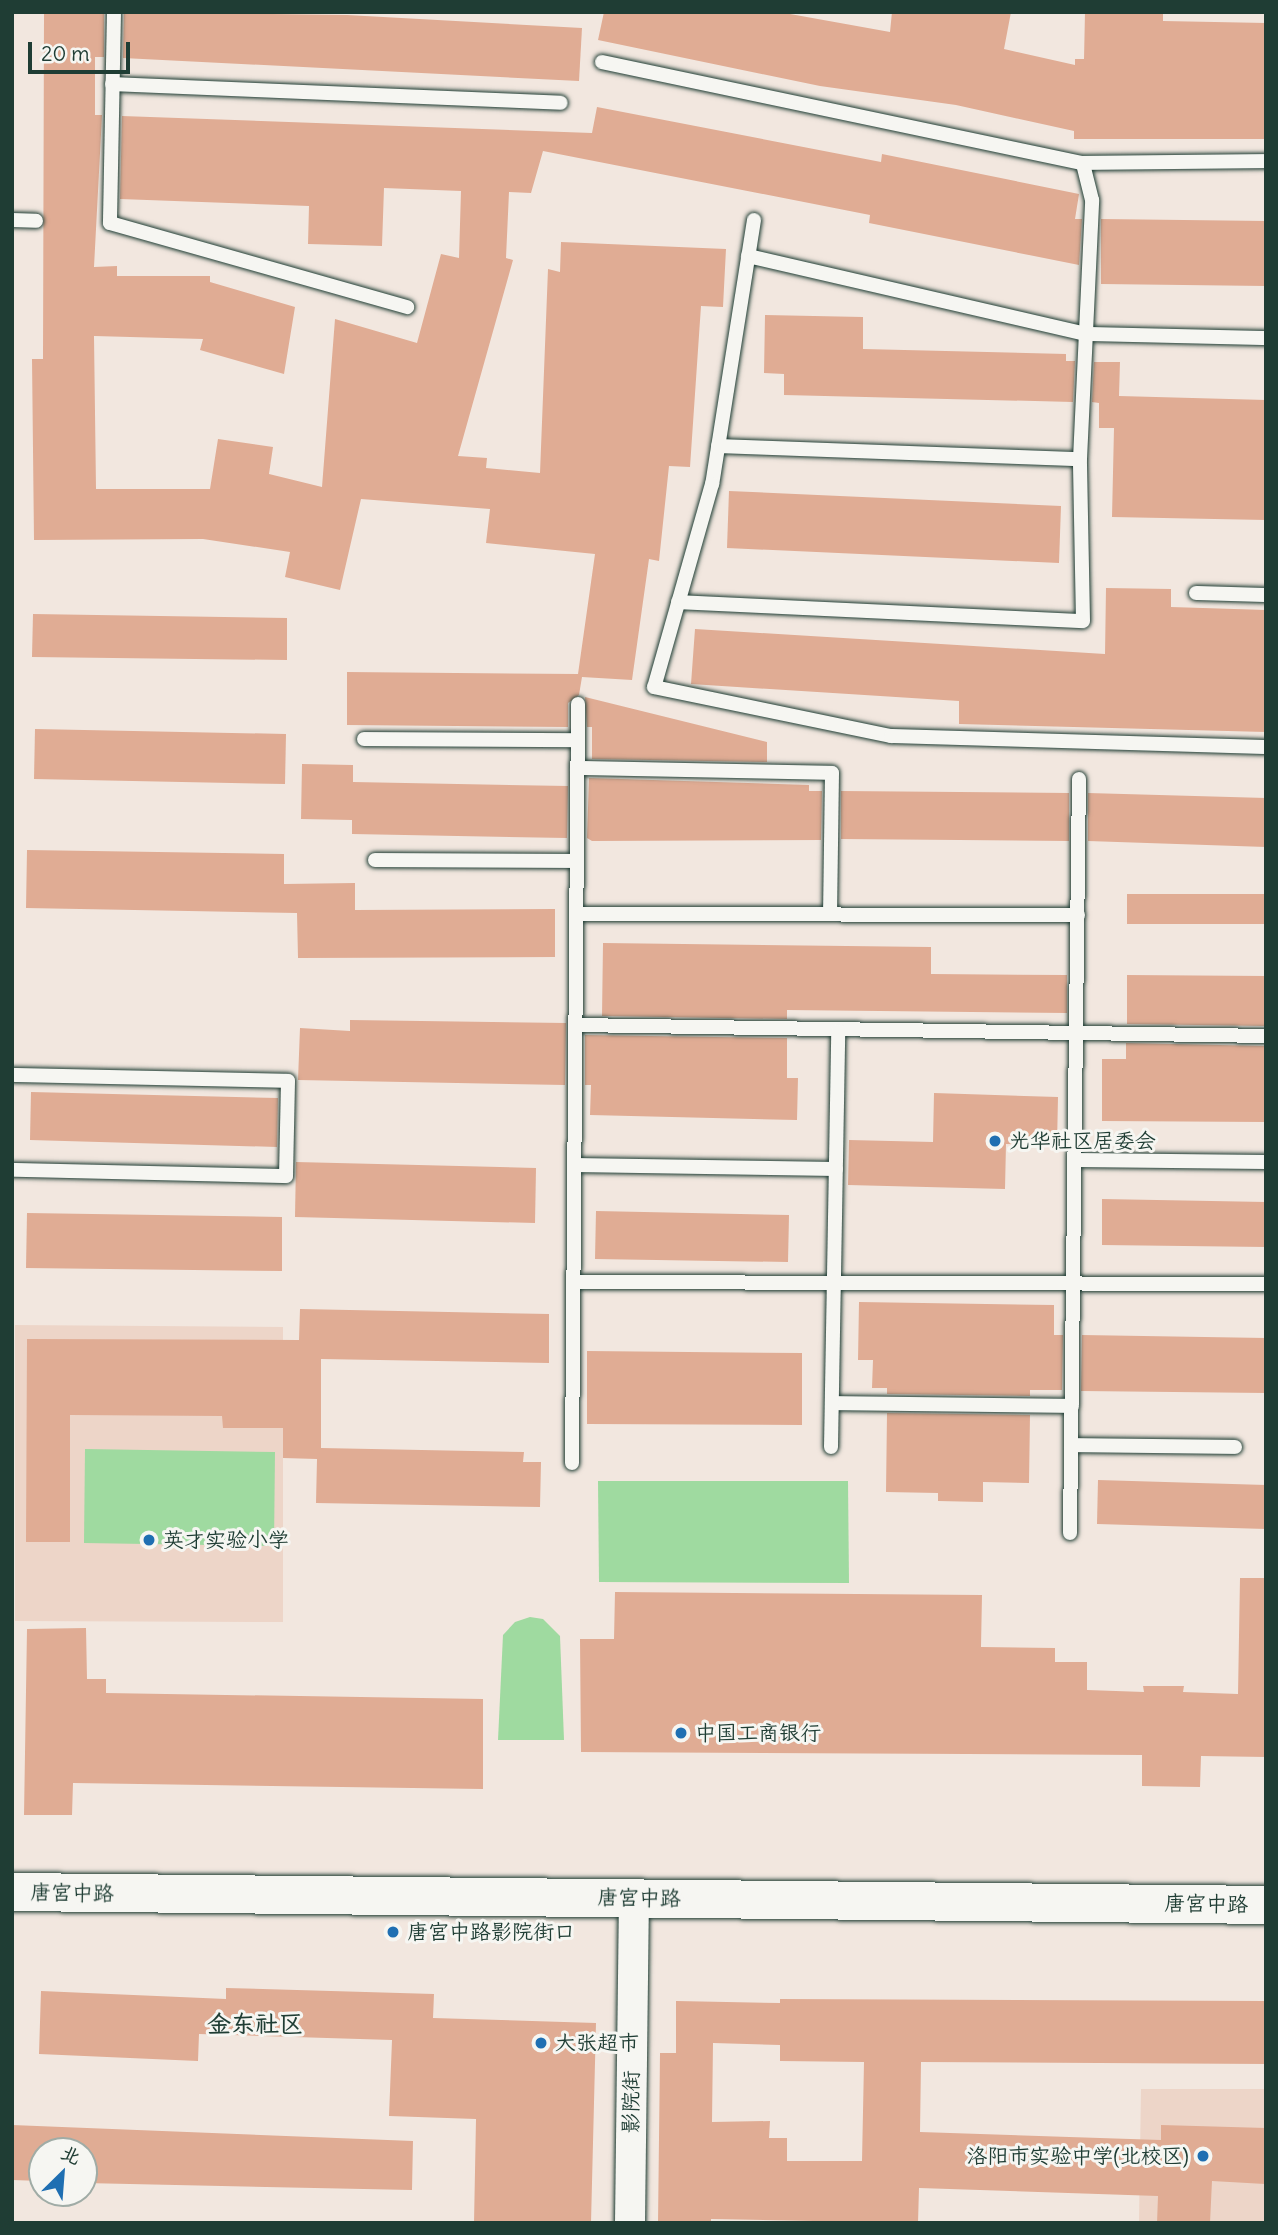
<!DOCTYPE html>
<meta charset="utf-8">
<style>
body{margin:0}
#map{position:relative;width:1278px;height:2235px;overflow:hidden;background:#f2e7df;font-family:Delius,"LXGW WenKai TC",sans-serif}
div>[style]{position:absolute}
.built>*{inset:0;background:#edd5c8}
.green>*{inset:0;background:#9fdaa0}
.building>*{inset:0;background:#e0ac94}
.roads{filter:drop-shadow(0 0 2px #1f3d34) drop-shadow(0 0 2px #1f3d34)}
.service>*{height:14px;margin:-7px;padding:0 7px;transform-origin:7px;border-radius:7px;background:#f6f6f2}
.minor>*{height:30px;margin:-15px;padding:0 15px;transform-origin:15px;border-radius:15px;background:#f6f6f2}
.secondary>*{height:38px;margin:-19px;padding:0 19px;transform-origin:19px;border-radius:19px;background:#f6f6f2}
.dots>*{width:19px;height:19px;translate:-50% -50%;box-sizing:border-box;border:4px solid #f6f6f2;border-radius:50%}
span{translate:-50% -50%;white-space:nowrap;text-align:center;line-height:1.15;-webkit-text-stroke:6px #f6f6f2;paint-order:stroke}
.poi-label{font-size:21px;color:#1f3d34}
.left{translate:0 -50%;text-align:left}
.right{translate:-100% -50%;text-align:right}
.street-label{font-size:21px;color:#1f3d34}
.quarter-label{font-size:24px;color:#1f3d34;font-weight:700}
.frame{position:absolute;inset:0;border:14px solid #1f3d34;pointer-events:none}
.north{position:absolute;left:28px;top:2137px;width:70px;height:70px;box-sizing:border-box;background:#f6f6f2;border:2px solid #a0aca6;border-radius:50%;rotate:25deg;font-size:19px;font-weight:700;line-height:28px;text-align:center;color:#1f3d34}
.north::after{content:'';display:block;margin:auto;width:24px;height:32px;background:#1f6fb2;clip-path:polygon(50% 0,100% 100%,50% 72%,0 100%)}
.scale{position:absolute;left:28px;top:42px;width:102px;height:32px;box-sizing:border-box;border:4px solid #1f3d34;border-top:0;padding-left:9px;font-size:21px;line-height:24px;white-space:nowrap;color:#1f3d34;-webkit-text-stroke:5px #f6f6f2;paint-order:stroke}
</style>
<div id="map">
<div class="built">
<div style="clip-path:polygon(15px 1325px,283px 1327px,283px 1622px,15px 1621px)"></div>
<div style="clip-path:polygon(1141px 2089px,1266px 2089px,1266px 2223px,1139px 2223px)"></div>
</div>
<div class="green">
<div style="clip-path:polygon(85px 1449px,275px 1452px,274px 1546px,84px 1543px)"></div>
<div style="clip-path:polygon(598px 1481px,848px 1481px,849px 1583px,599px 1582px)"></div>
<div style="clip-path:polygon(530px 1617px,543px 1619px,560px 1636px,564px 1740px,498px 1740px,503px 1635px,515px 1622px)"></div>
</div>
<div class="building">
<div style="clip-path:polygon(44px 12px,104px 12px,104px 57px,95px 57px,95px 115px,102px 115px,94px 267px,117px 266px,117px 276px,210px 276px,210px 282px,295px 307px,284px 374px,200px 350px,203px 339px,94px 336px,96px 489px,210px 489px,218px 439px,273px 447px,269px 474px,322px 487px,335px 319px,417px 343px,441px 254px,459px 258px,461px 191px,384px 188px,382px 246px,308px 244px,309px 206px,120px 199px,122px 116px,592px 133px,597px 107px,881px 162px,882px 154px,1079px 194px,1075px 219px,1082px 219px,1079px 265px,869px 223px,870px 215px,543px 151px,531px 193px,509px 192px,506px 258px,513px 260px,458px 456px,487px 458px,486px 468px,540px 473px,548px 269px,560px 272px,561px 242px,726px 249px,723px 307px,701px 306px,690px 467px,669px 466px,659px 561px,649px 559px,632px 680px,582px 677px,579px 695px,568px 703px,568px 727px,347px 725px,347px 672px,578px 674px,595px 554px,486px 543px,490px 509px,361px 499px,340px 590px,285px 577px,290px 552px,203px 539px,34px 540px,32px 359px,43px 359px)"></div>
<div style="clip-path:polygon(124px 12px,347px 15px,582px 28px,579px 81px,123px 58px)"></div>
<div style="clip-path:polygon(604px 12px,779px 12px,890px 32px,892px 12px,1011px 12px,1004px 49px,1075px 65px,1075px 59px,1084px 59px,1085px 12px,1163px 12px,1163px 21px,1266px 23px,1266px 139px,1074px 139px,1074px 131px,956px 105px,820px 86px,598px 40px)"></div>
<div style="clip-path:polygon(1101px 219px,1266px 221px,1266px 286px,1101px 284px)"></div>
<div style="clip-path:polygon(765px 315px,863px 317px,863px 349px,1066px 354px,1066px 361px,1075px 361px,1073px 402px,784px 395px,784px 374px,764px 373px)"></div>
<div style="clip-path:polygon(1094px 362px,1120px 362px,1119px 396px,1266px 400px,1266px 520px,1112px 517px,1114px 428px,1099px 428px,1099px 403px,1092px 402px)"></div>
<div style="clip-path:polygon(729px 491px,1061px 506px,1059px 563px,727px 548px)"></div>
<div style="clip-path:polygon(1106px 588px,1171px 589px,1171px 607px,1266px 610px,1266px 732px,959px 724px,959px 701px,691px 684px,695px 629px,1105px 654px)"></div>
<div style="clip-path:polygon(33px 614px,287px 618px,287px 660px,32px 657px)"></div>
<div style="clip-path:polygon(585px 697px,767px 742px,767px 762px,592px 759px,592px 727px,587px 727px)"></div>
<div style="clip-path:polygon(35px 729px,286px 734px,285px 784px,34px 779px)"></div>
<div style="clip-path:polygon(302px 764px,353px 765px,353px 782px,568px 786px,567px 838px,352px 834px,352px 820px,301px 819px)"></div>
<div style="clip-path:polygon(589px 778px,809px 785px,809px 791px,822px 791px,821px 840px,592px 841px,587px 838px)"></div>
<div style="clip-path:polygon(841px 791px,1069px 793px,1069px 841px,841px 839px)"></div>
<div style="clip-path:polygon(1088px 793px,1266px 798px,1266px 847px,1088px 841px)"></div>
<div style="clip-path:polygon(27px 850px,284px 854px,284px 884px,355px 883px,355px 910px,555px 909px,555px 957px,298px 958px,297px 913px,26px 908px)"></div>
<div style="clip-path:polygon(1127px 894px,1266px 894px,1266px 924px,1127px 924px)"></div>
<div style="clip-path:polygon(603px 943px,931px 947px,931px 974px,1067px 975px,1067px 1013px,787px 1010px,787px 1019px,602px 1016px)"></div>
<div style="clip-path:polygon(1127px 975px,1266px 976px,1266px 1026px,1127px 1024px)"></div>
<div style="clip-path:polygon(350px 1020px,566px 1023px,565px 1085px,298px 1080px,300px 1028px,350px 1031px)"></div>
<div style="clip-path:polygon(585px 1035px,787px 1038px,787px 1078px,798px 1078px,797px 1120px,590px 1115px,591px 1085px,585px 1085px)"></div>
<div style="clip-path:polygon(1126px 1043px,1266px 1046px,1266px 1122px,1102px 1121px,1102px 1059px,1126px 1059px)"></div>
<div style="clip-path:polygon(31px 1092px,278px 1098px,277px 1147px,30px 1140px)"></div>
<div style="clip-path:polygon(934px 1093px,1058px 1097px,1057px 1145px,1006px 1144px,1005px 1189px,848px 1185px,849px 1140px,933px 1142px)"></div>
<div style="clip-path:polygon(296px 1162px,536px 1168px,535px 1223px,295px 1217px)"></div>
<div style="clip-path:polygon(1102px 1199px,1266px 1202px,1266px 1247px,1102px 1245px)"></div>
<div style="clip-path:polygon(596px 1211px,789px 1215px,788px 1262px,595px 1259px)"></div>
<div style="clip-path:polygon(27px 1213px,282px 1217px,282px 1271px,26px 1268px)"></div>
<div style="clip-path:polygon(859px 1302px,1054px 1305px,1054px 1335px,1063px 1335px,1062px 1390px,1030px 1390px,1030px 1396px,887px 1394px,887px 1388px,872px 1388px,873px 1360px,858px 1360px)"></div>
<div style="clip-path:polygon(300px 1309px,549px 1314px,549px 1363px,321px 1359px,321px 1448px,524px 1452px,523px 1462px,541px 1462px,540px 1507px,316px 1503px,317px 1459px,283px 1458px,283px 1428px,223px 1428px,222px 1416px,70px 1415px,70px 1542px,26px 1542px,27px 1339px,299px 1340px)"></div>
<div style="clip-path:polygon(1082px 1335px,1266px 1338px,1266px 1393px,1081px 1391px)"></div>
<div style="clip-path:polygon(587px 1351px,802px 1353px,802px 1425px,587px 1424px)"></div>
<div style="clip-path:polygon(887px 1413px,1030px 1415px,1029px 1483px,983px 1482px,983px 1502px,938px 1501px,938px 1493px,886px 1492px)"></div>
<div style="clip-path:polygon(1098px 1480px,1266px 1485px,1266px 1529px,1097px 1524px)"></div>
<div style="clip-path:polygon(1240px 1578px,1266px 1578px,1266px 1757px,1201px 1756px,1200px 1787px,1142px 1786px,1142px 1755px,581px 1752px,580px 1639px,614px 1639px,615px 1592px,982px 1595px,981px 1647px,1055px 1648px,1055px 1662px,1087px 1662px,1087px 1690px,1144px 1692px,1143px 1686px,1184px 1686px,1183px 1692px,1238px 1694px)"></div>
<div style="clip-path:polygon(86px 1628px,87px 1679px,106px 1679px,106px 1693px,483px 1699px,483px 1789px,73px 1783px,72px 1815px,24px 1815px,27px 1629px)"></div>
<div style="clip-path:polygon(226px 1988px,434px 1994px,433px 2018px,596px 2023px,591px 2223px,474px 2223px,476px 2119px,389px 2116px,392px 2040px,199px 2034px,198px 2061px,39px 2054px,41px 1991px,226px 1999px)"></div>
<div style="clip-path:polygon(evenodd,780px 1999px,1266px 2001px,1266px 2064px,921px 2062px,920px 2132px,1161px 2140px,1161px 2125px,1266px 2128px,1265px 2184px,1212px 2181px,1210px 2223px,1157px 2223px,1158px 2196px,919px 2188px,918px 2223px,711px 2219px,711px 2223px,658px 2223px,660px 2053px,676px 2053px,676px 2001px,780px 2003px,780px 1999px,713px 2043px,780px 2045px,780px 2061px,864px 2062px,862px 2161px,787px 2161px,787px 2138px,769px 2138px,770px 2121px,712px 2122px,713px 2043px)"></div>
<div style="clip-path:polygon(12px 2125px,413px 2141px,412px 2190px,84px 2183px,84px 2151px,42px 2151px,42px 2181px,12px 2180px)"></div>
</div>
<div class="roads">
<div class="service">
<div style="left:114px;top:12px;width:211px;rotate:91.1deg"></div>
<div style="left:110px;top:223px;width:309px;rotate:15.8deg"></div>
<div style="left:602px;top:62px;width:491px;rotate:11.9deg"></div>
<div style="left:1083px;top:163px;width:183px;rotate:-0.6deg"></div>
<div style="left:112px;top:84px;width:449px;rotate:2.4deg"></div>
<div style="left:12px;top:220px;width:24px;rotate:2deg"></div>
<div style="left:754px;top:220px;width:267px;rotate:99deg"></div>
<div style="left:712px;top:484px;width:211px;rotate:105.9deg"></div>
<div style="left:654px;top:687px;width:242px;rotate:11.7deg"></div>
<div style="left:891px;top:736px;width:375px;rotate:1.7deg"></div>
<div style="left:748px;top:256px;width:347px;rotate:13deg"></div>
<div style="left:1086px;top:334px;width:180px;rotate:1.3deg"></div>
<div style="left:718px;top:446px;width:362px;rotate:2.1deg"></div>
<div style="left:1196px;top:593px;width:70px;rotate:1.6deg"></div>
<div style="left:678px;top:602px;width:405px;rotate:2.7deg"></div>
<div style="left:1083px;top:621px;width:162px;rotate:-91.1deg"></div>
<div style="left:1080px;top:459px;width:259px;rotate:-87.3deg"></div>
<div style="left:1092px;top:200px;width:38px;rotate:-104deg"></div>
<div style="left:364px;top:739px;width:213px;rotate:0.3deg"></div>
<div style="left:577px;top:768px;width:255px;rotate:1.1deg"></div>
<div style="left:832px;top:773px;width:141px;rotate:90.8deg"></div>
<div style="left:375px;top:860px;width:201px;rotate:0.3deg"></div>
<div style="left:576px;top:914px;width:502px;rotate:0.11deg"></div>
<div style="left:576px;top:1025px;width:690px;rotate:0.91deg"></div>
<div style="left:12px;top:1075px;width:276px;rotate:1.2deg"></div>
<div style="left:288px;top:1081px;width:95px;rotate:91.2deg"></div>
<div style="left:286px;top:1176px;width:274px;rotate:-178.7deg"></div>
<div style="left:1075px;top:1160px;width:191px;rotate:0.6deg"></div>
<div style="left:574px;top:1165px;width:262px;rotate:0.9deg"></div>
<div style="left:573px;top:1282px;width:693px;rotate:0.17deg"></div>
<div style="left:832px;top:1403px;width:240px;rotate:0.7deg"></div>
<div style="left:1071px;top:1445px;width:164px;rotate:0.7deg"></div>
<div style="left:831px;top:1447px;width:416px;rotate:-89deg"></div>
<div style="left:572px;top:1463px;width:759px;rotate:-89.55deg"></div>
<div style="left:1070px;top:1533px;width:754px;rotate:-89.32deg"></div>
</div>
<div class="minor">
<div style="left:630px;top:2223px;width:325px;rotate:-89.3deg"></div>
</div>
<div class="secondary">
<div style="left:12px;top:1892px;width:1254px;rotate:0.59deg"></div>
</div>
</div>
<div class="dots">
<div style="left:995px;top:1141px;background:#1f6fb2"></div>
<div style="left:149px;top:1540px;background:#1f6fb2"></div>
<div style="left:681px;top:1733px;background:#1f6fb2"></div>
<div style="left:393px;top:1932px;background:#1f6fb2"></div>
<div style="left:541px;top:2043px;background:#1f6fb2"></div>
<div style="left:1203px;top:2156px;background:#1f6fb2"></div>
</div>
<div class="poi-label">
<span class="left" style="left:1009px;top:1141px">光华社区居委会</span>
<span class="left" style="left:163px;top:1540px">英才实验小学</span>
<span class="left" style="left:695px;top:1733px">中国工商银行</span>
<span class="left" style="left:407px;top:1932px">唐宫中路影院街口</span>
<span class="left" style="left:555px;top:2043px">大张超市</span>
<span class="right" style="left:1189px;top:2156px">洛阳市实验中学(北校区)</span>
</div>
<div class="street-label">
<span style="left:72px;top:1893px;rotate:1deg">唐宫中路</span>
<span style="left:639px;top:1898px;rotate:1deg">唐宫中路</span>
<span style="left:1206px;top:1904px;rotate:1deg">唐宫中路</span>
<span style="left:631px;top:2102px;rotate:-89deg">影院街</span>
</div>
<div class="quarter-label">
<span style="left:255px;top:2024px">金东社区</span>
</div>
<div class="frame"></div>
<div class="north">北</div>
<div class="scale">20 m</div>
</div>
